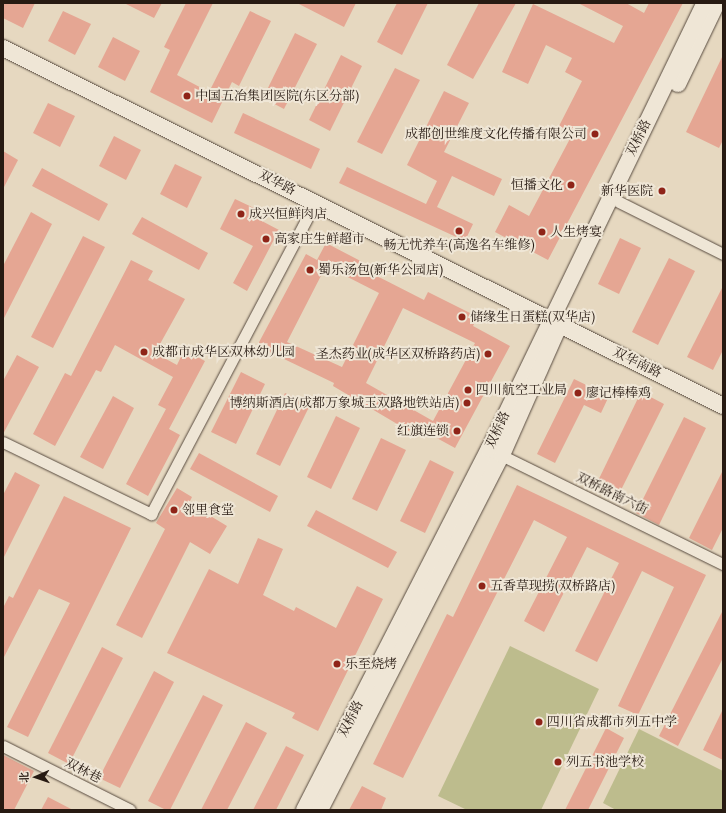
<!DOCTYPE html>
<meta charset="utf-8">
<style>
body{margin:0}
#map{position:relative;width:726px;height:813px;overflow:hidden;background:#e6d8c0;font-family:"EB Garamond","Noto Serif SC",serif}
div>[style]{position:absolute}
.green>*{inset:0;background:#bdbc8d}
.building>*{inset:0;background:#e5a693}
.roads{filter:drop-shadow(0 0 1px #574a3e) drop-shadow(0 0 1px #574a3e)}
.street>*{height:11px;margin:-5.5px;padding:0 5.5px;transform-origin:5.5px;border-radius:5.5px;background:#efe6d6}
.secondary>*{height:16px;margin:-8px;padding:0 8px;transform-origin:8px;border-radius:8px;background:#efe6d6}
.dots>*{width:11px;height:11px;translate:-50% -50%;box-sizing:border-box;border:2px solid #efe6d6;border-radius:50%}
span{translate:-50% -50%;white-space:nowrap;text-align:center;line-height:1.15;-webkit-text-stroke:4px #efe6d6;paint-order:stroke}
.poi-label{font-size:13px;color:#271a12}
.left{translate:0 -50%;text-align:left}
.right{translate:-100% -50%;text-align:right}
.street-label{font-size:13px;color:#271a12}
.frame{position:absolute;inset:0;border:4px solid #271a12;pointer-events:none}
.north{position:absolute;left:16px;top:757px;width:40px;height:40px;-webkit-text-stroke:3px #efe6d6;paint-order:stroke;rotate:268deg;font-size:11px;font-weight:700;line-height:16px;text-align:center;color:#271a12}
.north::after{content:'';display:block;margin:auto;width:14px;height:18px;background:#271a12;clip-path:polygon(50% 0,100% 100%,50% 72%,0 100%)}
</style>
<div id="map">
<div class="green">
<div style="clip-path:polygon(510px 646px,599px 689px,541px 810px,467px 810px,438px 796px)"></div>
<div style="clip-path:polygon(639px 729px,723px 771px,723px 810px,616px 810px,603px 803px)"></div>
</div>
<div class="building">
<div style="clip-path:polygon(3px 3px,35px 3px,23px 28px,3px 18px)"></div>
<div style="clip-path:polygon(124px 3px,162px 3px,154px 18px)"></div>
<div style="clip-path:polygon(186px 3px,213px 3px,177px 75px,209px 92px,250px 11px,271px 21px,239px 86px,232px 82px,212px 123px,150px 92px,170px 50px,164px 47px)"></div>
<div style="clip-path:polygon(297px 3px,356px 3px,344px 27px)"></div>
<div style="clip-path:polygon(397px 3px,428px 3px,402px 55px,377px 42px)"></div>
<div style="clip-path:polygon(479px 3px,516px 3px,473px 79px,447px 65px)"></div>
<div style="clip-path:polygon(578px 3px,626px 3px,644px 13px,649px 3px,683px 3px,548px 260px,495px 232px,509px 205px,529px 216px,573px 133px,559px 126px,582px 81px,565px 72px,572px 58px,546px 45px,528px 84px,502px 72px,533px 4px,614px 43px,623px 26px)"></div>
<div style="clip-path:polygon(63px 11px,91px 24px,75px 55px,48px 41px)"></div>
<div style="clip-path:polygon(295px 33px,317px 44px,284px 109px,263px 98px)"></div>
<div style="clip-path:polygon(113px 37px,140px 51px,125px 81px,98px 67px)"></div>
<div style="clip-path:polygon(341px 55px,362px 66px,330px 131px,309px 120px)"></div>
<div style="clip-path:polygon(723px 55px,723px 140px,719px 148px,686px 132px)"></div>
<div style="clip-path:polygon(395px 68px,420px 80px,382px 154px,357px 142px)"></div>
<div style="clip-path:polygon(444px 91px,469px 103px,444px 152px,502px 179px,494px 196px,452px 176px,437px 207px,473px 224px,465px 241px,339px 183px,347px 167px,426px 204px,437px 181px,407px 165px)"></div>
<div style="clip-path:polygon(48px 103px,75px 116px,60px 147px,33px 133px)"></div>
<div style="clip-path:polygon(243px 113px,320px 149px,311px 169px,234px 133px)"></div>
<div style="clip-path:polygon(114px 136px,141px 150px,126px 180px,99px 166px)"></div>
<div style="clip-path:polygon(3px 151px,18px 160px,3px 189px)"></div>
<div style="clip-path:polygon(175px 164px,202px 177px,187px 208px,160px 194px)"></div>
<div style="clip-path:polygon(42px 168px,108px 204px,99px 221px,32px 186px)"></div>
<div style="clip-path:polygon(235px 199px,262px 212px,258px 219px,279px 230px,247px 291px,233px 283px,253px 246px,220px 229px)"></div>
<div style="clip-path:polygon(31px 212px,52px 224px,3px 320px,3px 266px)"></div>
<div style="clip-path:polygon(142px 217px,208px 253px,199px 270px,132px 234px)"></div>
<div style="clip-path:polygon(83px 236px,105px 247px,53px 348px,31px 337px)"></div>
<div style="clip-path:polygon(620px 238px,641px 248px,619px 294px,598px 284px)"></div>
<div style="clip-path:polygon(evenodd,326px 243px,374px 268px,371px 273px,424px 300px,428px 292px,478px 317px,473px 326px,510px 346px,455px 448px,413px 425px,409px 431px,333px 386px,334px 383px,257px 346px,306px 254px,317px 260px,326px 243px,326px 266px,379px 293px,342px 367px,287px 342px,326px 266px,326px 243px,403px 308px,475px 343px,433px 421px,366px 383px,403px 308px)"></div>
<div style="clip-path:polygon(669px 258px,695px 271px,658px 345px,632px 332px)"></div>
<div style="clip-path:polygon(131px 260px,153px 271px,148px 280px,185px 299px,155px 353px,177px 365px,184px 350px,205px 361px,169px 429px,180px 435px,148px 496px,126px 484px,166px 409px,158px 405px,173px 377px,115px 345px,101px 372px,96px 370px,55px 446px,33px 434px,65px 373px,71px 376px)"></div>
<div style="clip-path:polygon(723px 286px,723px 350px,713px 370px,687px 357px)"></div>
<div style="clip-path:polygon(17px 355px,39px 367px,3px 434px,3px 381px)"></div>
<div style="clip-path:polygon(241px 372px,265px 384px,236px 444px,211px 432px)"></div>
<div style="clip-path:polygon(574px 379px,609px 396px,601px 413px,584px 405px,555px 463px,537px 454px)"></div>
<div style="clip-path:polygon(641px 392px,664px 404px,616px 500px,594px 489px)"></div>
<div style="clip-path:polygon(285px 393px,310px 405px,280px 466px,256px 454px)"></div>
<div style="clip-path:polygon(113px 396px,134px 408px,103px 469px,80px 457px)"></div>
<div style="clip-path:polygon(336px 416px,360px 428px,331px 489px,307px 477px)"></div>
<div style="clip-path:polygon(684px 417px,706px 428px,659px 525px,636px 513px)"></div>
<div style="clip-path:polygon(381px 438px,406px 450px,377px 511px,352px 499px)"></div>
<div style="clip-path:polygon(199px 453px,278px 496px,270px 512px,190px 469px)"></div>
<div style="clip-path:polygon(430px 460px,454px 472px,425px 533px,400px 521px)"></div>
<div style="clip-path:polygon(723px 470px,723px 528px,712px 550px,689px 538px)"></div>
<div style="clip-path:polygon(15px 472px,40px 485px,3px 559px,3px 495px)"></div>
<div style="clip-path:polygon(517px 485px,706px 575px,638px 715px,618px 706px,674px 587px,642px 571px,597px 662px,575px 651px,619px 563px,587px 547px,544px 632px,524px 621px,567px 537px,534px 520px,403px 778px,373px 764px,447px 614px,453px 617px)"></div>
<div style="clip-path:polygon(177px 488px,192px 497px,189px 503px,227px 526px,210px 554px,190px 542px,142px 638px,116px 625px,165px 529px,156px 523px)"></div>
<div style="clip-path:polygon(64px 496px,131px 528px,28px 737px,7px 727px,70px 603px,39px 589px,3px 659px,3px 608px,9px 596px,13px 598px)"></div>
<div style="clip-path:polygon(316px 510px,397px 552px,388px 568px,307px 526px)"></div>
<div style="clip-path:polygon(258px 538px,283px 549px,263px 595px,294px 611px,296px 607px,336px 628px,357px 586px,383px 599px,318px 731px,292px 718px,295px 713px,167px 653px,209px 569px,238px 584px)"></div>
<div style="clip-path:polygon(723px 610px,723px 658px,678px 746px,659px 736px)"></div>
<div style="clip-path:polygon(102px 647px,123px 658px,69px 764px,48px 753px)"></div>
<div style="clip-path:polygon(154px 671px,174px 682px,120px 788px,99px 778px)"></div>
<div style="clip-path:polygon(203px 695px,223px 705px,170px 810px,166px 810px,148px 801px)"></div>
<div style="clip-path:polygon(723px 709px,723px 760px,703px 750px)"></div>
<div style="clip-path:polygon(246px 722px,267px 733px,227px 810px,201px 810px)"></div>
<div style="clip-path:polygon(606px 728px,624px 738px,588px 810px,565px 810px)"></div>
<div style="clip-path:polygon(286px 746px,304px 755px,276px 810px,253px 810px)"></div>
<div style="clip-path:polygon(3px 755px,34px 771px,14px 810px,3px 810px)"></div>
<div style="clip-path:polygon(362px 786px,386px 798px,381px 810px,349px 810px)"></div>
<div style="clip-path:polygon(48px 797px,73px 810px,41px 810px)"></div>
</div>
<div class="roads">
<div class="street">
<div style="left:619px;top:202px;width:116px;rotate:26.6deg"></div>
<div style="left:3px;top:442px;width:165px;rotate:25.9deg"></div>
<div style="left:151px;top:514px;width:352px;rotate:-62.2deg"></div>
<div style="left:495px;top:452px;width:254px;rotate:26.2deg"></div>
<div style="left:3px;top:746px;width:142px;rotate:26.7deg"></div>
</div>
<div class="secondary">
<div style="left:3px;top:48px;width:804px;rotate:26.44deg"></div>
<div style="left:678px;top:84px;width:90px;rotate:-64.3deg"></div>
<div style="left:304px;top:810px;width:406px;rotate:-62.9deg"></div>
<div style="left:489px;top:449px;width:496px;rotate:-64.2deg"></div>
<div style="left:320px;top:810px;width:399px;rotate:-62.9deg"></div>
<div style="left:502px;top:455px;width:136px;rotate:-66.1deg"></div>
</div>
</div>
<div class="dots">
<div style="left:187px;top:96px;background:#8f2418"></div>
<div style="left:595px;top:134px;background:#8f2418"></div>
<div style="left:571px;top:185px;background:#8f2418"></div>
<div style="left:662px;top:191px;background:#8f2418"></div>
<div style="left:241px;top:214px;background:#8f2418"></div>
<div style="left:459px;top:231px;background:#8f2418"></div>
<div style="left:542px;top:232px;background:#8f2418"></div>
<div style="left:266px;top:239px;background:#8f2418"></div>
<div style="left:310px;top:270px;background:#8f2418"></div>
<div style="left:462px;top:317px;background:#8f2418"></div>
<div style="left:144px;top:352px;background:#8f2418"></div>
<div style="left:488px;top:354px;background:#8f2418"></div>
<div style="left:468px;top:390px;background:#8f2418"></div>
<div style="left:578px;top:393px;background:#8f2418"></div>
<div style="left:467px;top:403px;background:#8f2418"></div>
<div style="left:457px;top:431px;background:#8f2418"></div>
<div style="left:174px;top:510px;background:#8f2418"></div>
<div style="left:482px;top:586px;background:#8f2418"></div>
<div style="left:337px;top:664px;background:#8f2418"></div>
<div style="left:539px;top:722px;background:#8f2418"></div>
<div style="left:558px;top:762px;background:#8f2418"></div>
</div>
<div class="poi-label">
<span class="left" style="left:195px;top:96px">中国五冶集团医院(东区分部)</span>
<span class="right" style="left:587px;top:134px">成都创世维度文化传播有限公司</span>
<span class="right" style="left:563px;top:185px">恒播文化</span>
<span class="right" style="left:653px;top:191px">新华医院</span>
<span class="left" style="left:249px;top:214px">成兴恒鲜肉店</span>
<span class="left" style="left:550px;top:232px">人生烤宴</span>
<span class="left" style="left:274px;top:239px">高家庄生鲜超市</span>
<span style="left:459px;top:245px">畅无忧养车(高逸名车维修)</span>
<span class="left" style="left:318px;top:270px">蜀乐汤包(新华公园店)</span>
<span class="left" style="left:470px;top:317px">储缘生日蛋糕(双华店)</span>
<span class="left" style="left:152px;top:352px">成都市成华区双林幼儿园</span>
<span class="right" style="left:480px;top:354px">圣杰药业(成华区双桥路药店)</span>
<span class="left" style="left:476px;top:390px">四川航空工业局</span>
<span class="left" style="left:586px;top:393px">廖记棒棒鸡</span>
<span class="right" style="left:459px;top:403px">博纳斯酒店(成都万象城玉双路地铁站店)</span>
<span class="right" style="left:449px;top:431px">红旗连锁</span>
<span class="left" style="left:182px;top:510px">邻里食堂</span>
<span class="left" style="left:490px;top:586px">五香草现捞(双桥路店)</span>
<span class="left" style="left:345px;top:664px">乐至烧烤</span>
<span class="left" style="left:547px;top:722px">四川省成都市列五中学</span>
<span class="left" style="left:566px;top:762px">列五书池学校</span>
</div>
<div class="street-label">
<span style="left:639px;top:138px;rotate:-64deg">双桥路</span>
<span style="left:277px;top:183px;rotate:27deg">双华路</span>
<span style="left:637px;top:363px;rotate:26deg">双华南路</span>
<span style="left:498px;top:430px;rotate:-65deg">双桥路</span>
<span style="left:612px;top:494px;rotate:26deg">双桥路南六街</span>
<span style="left:351px;top:719px;rotate:-63deg">双桥路</span>
<span style="left:83px;top:771px;rotate:27deg">双林巷</span>
</div>
<div class="frame"></div>
<div class="north">北</div>
</div>
